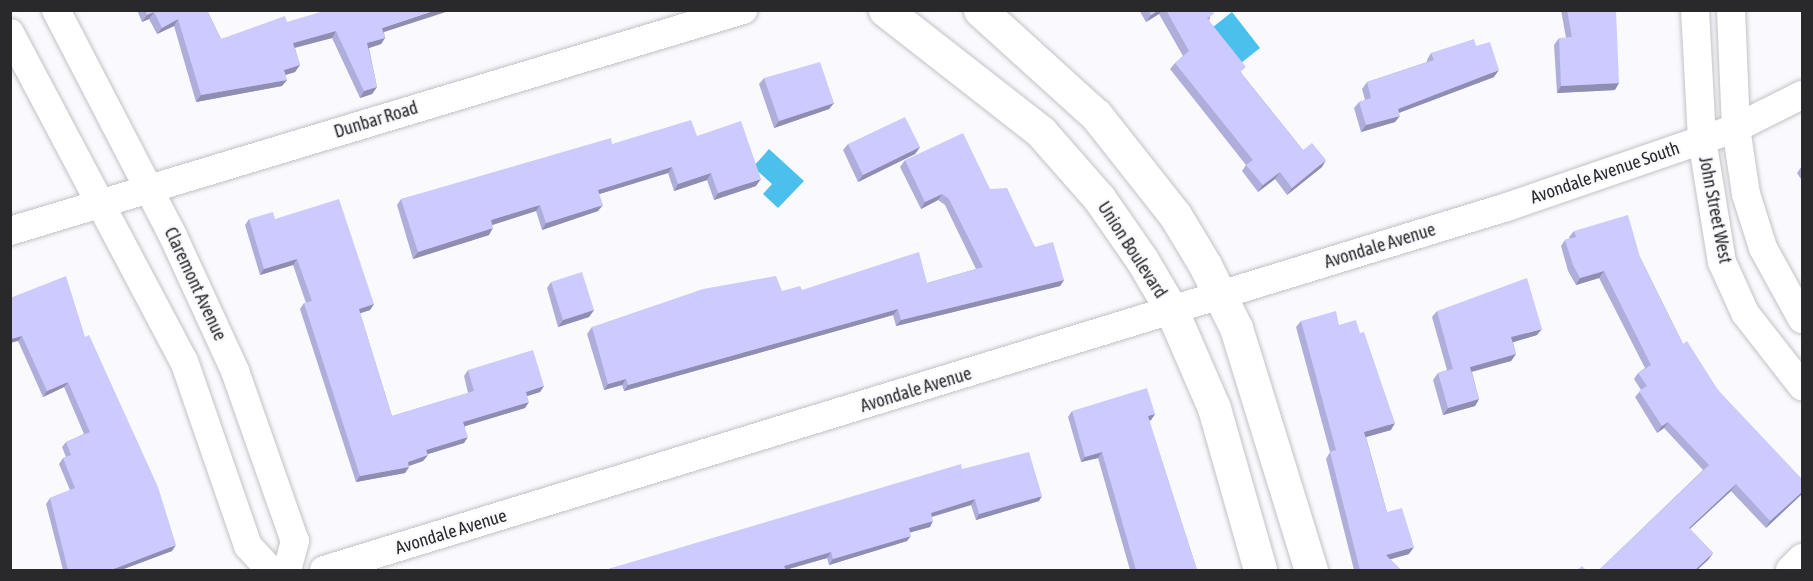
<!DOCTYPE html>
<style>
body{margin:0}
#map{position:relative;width:1813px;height:581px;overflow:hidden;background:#fafafe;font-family:"Asap Condensed",sans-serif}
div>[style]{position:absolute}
.water>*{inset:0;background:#4cc0ec}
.roads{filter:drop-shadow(0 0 2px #c2c2c6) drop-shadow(0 0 2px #c2c2c6)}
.street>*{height:28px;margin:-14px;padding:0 14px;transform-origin:14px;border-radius:14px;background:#fff}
.secondary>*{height:33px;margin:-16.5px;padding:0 16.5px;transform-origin:16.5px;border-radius:16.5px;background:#fff}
.wall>*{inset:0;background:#afaedb}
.shaded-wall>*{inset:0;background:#8f8db2}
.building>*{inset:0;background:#cccaff}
span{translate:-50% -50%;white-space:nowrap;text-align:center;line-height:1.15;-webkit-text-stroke:4.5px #fafafe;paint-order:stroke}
.street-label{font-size:18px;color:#29292b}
.frame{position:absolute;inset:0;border:12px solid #29292b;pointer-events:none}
</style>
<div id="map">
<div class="water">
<div style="clip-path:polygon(1232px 12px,1260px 48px,1241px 63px,1213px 27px)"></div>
<div style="clip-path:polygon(769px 149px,804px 181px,778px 208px,763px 194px,772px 184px,753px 167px)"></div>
</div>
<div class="roads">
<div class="street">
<div style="left:56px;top:10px;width:254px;rotate:62.6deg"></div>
<div style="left:173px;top:236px;width:149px;rotate:65.3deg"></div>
<div style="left:235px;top:371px;width:180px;rotate:70.6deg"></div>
<div style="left:295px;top:541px;width:30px;rotate:105deg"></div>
<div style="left:1695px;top:10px;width:129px;rotate:86.9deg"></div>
<div style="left:1702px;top:139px;width:125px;rotate:80.8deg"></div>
<div style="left:1722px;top:262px;width:56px;rotate:65.7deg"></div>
<div style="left:1745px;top:313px;width:93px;rotate:52deg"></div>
<div style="left:1731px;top:10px;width:118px;rotate:87.6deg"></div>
<div style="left:1736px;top:128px;width:67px;rotate:81.4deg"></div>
<div style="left:1746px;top:194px;width:57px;rotate:72.5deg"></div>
<div style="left:1763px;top:248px;width:81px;rotate:61.2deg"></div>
<div style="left:10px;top:33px;width:371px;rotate:62.1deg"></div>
<div style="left:184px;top:361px;width:196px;rotate:70.9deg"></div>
<div style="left:248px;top:546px;width:33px;rotate:47deg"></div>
<div style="left:10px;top:231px;width:766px;rotate:-16.78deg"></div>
<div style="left:324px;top:570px;width:1237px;rotate:-17.06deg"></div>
<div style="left:1507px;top:207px;width:242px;rotate:-19deg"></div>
<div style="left:1736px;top:128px;width:74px;rotate:-26.6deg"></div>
<div style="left:1790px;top:570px;width:17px;rotate:-45deg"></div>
</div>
<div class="secondary">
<div style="left:885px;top:10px;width:198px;rotate:38deg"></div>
<div style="left:1041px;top:132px;width:88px;rotate:48.7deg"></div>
<div style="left:1099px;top:198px;width:75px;rotate:55.3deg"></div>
<div style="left:1142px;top:260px;width:59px;rotate:59.5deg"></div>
<div style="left:1172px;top:311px;width:106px;rotate:66.6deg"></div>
<div style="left:1214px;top:408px;width:168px;rotate:74.1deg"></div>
<div style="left:980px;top:10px;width:156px;rotate:42.2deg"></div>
<div style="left:1096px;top:115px;width:127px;rotate:51.7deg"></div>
<div style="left:1175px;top:215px;width:58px;rotate:59deg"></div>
<div style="left:1205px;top:265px;width:70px;rotate:63.8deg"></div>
<div style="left:1236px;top:328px;width:253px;rotate:72.8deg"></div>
</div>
</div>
<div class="wall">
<div style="clip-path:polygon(137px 10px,207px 10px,221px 39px,287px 22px,384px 32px,385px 38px,381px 44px,369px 48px,377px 87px,372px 94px,360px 98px,332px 38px,295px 48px,300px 65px,295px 72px,285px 75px,287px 80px,282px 86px,196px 102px,174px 26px,157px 34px,149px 19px,142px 22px)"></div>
<div style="clip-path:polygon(1139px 10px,1212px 10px,1209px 21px,1242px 74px,1303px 150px,1322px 167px,1287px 195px,1275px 179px,1258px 192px,1242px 171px,1246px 165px,1170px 69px,1175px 63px,1183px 56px,1159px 14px,1146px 22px)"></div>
<div style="clip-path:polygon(1561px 10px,1616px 10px,1615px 90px,1557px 93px,1554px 45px,1559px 38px,1566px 38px)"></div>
<div style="clip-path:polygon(1476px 46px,1494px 77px,1399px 113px,1395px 122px,1361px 132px,1354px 108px,1359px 102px,1365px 100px,1362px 89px,1367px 82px,1427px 62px,1427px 60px,1431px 53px)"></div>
<div style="clip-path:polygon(764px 78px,834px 103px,829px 109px,774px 128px,759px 84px)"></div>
<div style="clip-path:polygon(612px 144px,756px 186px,714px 200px,707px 180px,674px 191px,668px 173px,599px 194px,598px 211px,542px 230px,536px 211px,492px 225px,489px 235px,413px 259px,397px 205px,401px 199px)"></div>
<div style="clip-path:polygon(848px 144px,920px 147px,915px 154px,858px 182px,843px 150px)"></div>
<div style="clip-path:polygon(905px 160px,990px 189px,1035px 247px,1064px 280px,1060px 286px,896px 326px,893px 315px,624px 391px,622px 385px,604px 390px,587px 334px,592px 327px,782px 291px,927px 283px,976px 269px,945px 205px,938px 200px,921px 209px,900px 167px)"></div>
<div style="clip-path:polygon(1803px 161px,1803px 182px,1797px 173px,1802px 166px,1801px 164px)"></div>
<div style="clip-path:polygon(249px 219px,275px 219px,374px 304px,370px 310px,360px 313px,392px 416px,468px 393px,464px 376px,468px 370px,544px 386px,540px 392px,527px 396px,525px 408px,465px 426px,464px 443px,427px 454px,428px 455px,423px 461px,409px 466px,409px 467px,405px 473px,356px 482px,300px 309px,304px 303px,306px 303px,293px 265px,260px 275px,245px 225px)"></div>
<div style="clip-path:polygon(1574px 231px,1640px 257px,1683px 344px,1718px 390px,1803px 491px,1803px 493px,1766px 528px,1731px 491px,1690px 529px,1713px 553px,1708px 560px,1697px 570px,1599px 570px,1703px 470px,1664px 428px,1657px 433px,1635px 397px,1641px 390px,1634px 379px,1638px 373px,1645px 368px,1599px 278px,1576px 285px,1568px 271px,1561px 246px,1565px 240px,1570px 238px,1569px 237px)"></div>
<div style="clip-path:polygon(551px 282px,594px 310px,589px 317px,558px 327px,547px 288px)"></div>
<div style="clip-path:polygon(10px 298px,85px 337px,172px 551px,121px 570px,63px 570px,46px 504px,50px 498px,70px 490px,59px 464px,63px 458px,66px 457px,62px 447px,66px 442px,84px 434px,64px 387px,43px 397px,18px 341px)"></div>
<div style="clip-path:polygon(1437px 311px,1537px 335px,1513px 342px,1516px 354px,1511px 361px,1472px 372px,1479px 399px,1475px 406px,1443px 415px,1433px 380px,1438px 373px,1447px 370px,1432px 317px)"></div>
<div style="clip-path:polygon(1301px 321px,1339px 325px,1391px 430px,1366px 437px,1387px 512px,1409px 554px,1390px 559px,1401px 570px,1354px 570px,1326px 459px,1330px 452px,1296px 327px)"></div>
<div style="clip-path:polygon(1072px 411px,1155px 414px,1151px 420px,1149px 421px,1197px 570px,1130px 570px,1098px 458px,1081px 462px,1068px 417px)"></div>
<div style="clip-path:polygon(962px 469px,1039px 501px,976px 520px,971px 505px,932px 517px,930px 527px,910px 532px,907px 541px,829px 565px,827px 558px,786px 570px,605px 570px)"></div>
</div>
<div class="shaded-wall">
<div style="clip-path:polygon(436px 10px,452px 10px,378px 34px,382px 28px)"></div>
<div style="clip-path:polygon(1159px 10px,1162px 10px,1159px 14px,1146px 22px,1151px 15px)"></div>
<div style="clip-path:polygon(154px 12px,149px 19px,142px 22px,147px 15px)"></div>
<div style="clip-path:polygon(178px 19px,174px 26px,157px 34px,162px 28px)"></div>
<div style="clip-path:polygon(336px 31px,332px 38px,289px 49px,293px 43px)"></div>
<div style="clip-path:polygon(385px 38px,381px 44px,363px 50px,367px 43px)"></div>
<div style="clip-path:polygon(300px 65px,295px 72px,279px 77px,284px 70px)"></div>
<div style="clip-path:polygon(1499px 70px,1494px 77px,1393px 115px,1398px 109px)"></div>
<div style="clip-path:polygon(287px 80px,282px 86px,196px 102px,201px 95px)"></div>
<div style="clip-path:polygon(1619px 83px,1615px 90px,1557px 93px,1561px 86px)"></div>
<div style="clip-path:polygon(377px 87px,372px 94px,360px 98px,364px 91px)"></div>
<div style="clip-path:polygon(834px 103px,829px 109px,774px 128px,779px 121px)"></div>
<div style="clip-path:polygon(1400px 116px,1395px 122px,1361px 132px,1366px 125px)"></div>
<div style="clip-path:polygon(920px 147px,915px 154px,858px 182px,863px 175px)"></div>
<div style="clip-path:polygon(1326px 160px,1322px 167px,1287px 195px,1292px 188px)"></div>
<div style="clip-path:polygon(672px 167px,668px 173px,593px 196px,598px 190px)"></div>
<div style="clip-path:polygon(1280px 172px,1275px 179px,1258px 192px,1263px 185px)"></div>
<div style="clip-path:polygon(711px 173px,707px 180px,674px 191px,678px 184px)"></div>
<div style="clip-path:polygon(761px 179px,756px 186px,714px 200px,718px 193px)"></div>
<div style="clip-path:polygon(942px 194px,938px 200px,921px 209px,925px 202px)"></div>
<div style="clip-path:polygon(540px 205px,536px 211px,486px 227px,491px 220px)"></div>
<div style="clip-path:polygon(603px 205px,598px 211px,542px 230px,546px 223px)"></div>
<div style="clip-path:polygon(493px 228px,489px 235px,413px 259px,418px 252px)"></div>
<div style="clip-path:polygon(297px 259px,293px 265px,260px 275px,264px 269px)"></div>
<div style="clip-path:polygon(1604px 271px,1599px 278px,1576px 285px,1580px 278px)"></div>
<div style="clip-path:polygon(1064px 280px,1060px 286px,896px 326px,901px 320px)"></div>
<div style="clip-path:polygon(374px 304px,370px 310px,355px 315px,359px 309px)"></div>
<div style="clip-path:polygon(898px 309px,893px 315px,624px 391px,628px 385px)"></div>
<div style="clip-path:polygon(594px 310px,589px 317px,558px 327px,563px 320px)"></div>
<div style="clip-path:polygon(1542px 329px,1537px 335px,1507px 344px,1511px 337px)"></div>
<div style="clip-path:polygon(22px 336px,18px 341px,10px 343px,10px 339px)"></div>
<div style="clip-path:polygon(1516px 354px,1511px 361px,1466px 373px,1470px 367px)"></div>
<div style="clip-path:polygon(626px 379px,622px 385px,604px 390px,608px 384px)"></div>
<div style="clip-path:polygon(68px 382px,64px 387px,43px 397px,47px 391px)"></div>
<div style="clip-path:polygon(544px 386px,540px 392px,521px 398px,526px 392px)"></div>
<div style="clip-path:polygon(1479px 399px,1475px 406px,1443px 415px,1448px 408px)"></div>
<div style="clip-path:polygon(529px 402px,525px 408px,459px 428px,463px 422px)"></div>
<div style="clip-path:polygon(1155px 414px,1151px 420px,1143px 422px,1148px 416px)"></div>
<div style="clip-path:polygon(1668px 422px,1664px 428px,1657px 433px,1662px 426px)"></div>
<div style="clip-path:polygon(1395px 423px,1391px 430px,1359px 439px,1364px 432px)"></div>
<div style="clip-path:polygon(468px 437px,464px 443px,422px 456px,426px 450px)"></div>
<div style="clip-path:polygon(1102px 452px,1098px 458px,1081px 462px,1085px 457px)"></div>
<div style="clip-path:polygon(428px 455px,423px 461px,403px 468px,408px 462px)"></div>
<div style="clip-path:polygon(409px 467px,405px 473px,356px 482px,360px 476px)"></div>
<div style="clip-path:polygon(1736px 484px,1731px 491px,1684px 534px,1689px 528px)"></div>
<div style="clip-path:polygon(1803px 491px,1803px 493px,1766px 528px,1770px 521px)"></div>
<div style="clip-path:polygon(1042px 496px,1039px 501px,976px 520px,979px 514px)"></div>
<div style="clip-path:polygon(975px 499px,971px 505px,927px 518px,931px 513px)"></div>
<div style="clip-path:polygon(933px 521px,930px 527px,905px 534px,909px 528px)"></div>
<div style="clip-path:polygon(911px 536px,907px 541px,829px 565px,833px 559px)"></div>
<div style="clip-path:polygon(176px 545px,172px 551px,121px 570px,111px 570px)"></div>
<div style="clip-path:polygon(1414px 547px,1409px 554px,1381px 562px,1386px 555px)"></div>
<div style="clip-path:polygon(831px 552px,827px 558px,784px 570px,784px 566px)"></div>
<div style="clip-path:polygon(1713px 553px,1708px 560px,1697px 570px,1695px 570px)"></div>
</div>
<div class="building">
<div style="clip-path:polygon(145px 10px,207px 10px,221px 39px,285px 16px,287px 22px,327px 10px,436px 10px,382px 28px,385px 38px,367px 43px,377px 87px,364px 91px,336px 31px,293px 43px,300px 65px,284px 70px,287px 80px,201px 95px,178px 19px,162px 28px,154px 12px,147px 15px)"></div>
<div style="clip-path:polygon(1148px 10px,1159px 10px,1151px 15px)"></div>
<div style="clip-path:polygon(1166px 10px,1212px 10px,1214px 14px,1207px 18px,1246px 67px,1240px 72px,1303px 150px,1312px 143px,1326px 160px,1292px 188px,1280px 172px,1263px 185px,1246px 165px,1253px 160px,1175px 63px,1189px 51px)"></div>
<div style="clip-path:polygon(1567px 10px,1616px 10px,1619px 83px,1561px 86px,1559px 38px,1572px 37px)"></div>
<div style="clip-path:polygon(1474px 39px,1476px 46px,1490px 42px,1499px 70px,1398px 109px,1400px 116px,1366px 125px,1359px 102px,1371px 98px,1367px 82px,1434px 60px,1431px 53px)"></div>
<div style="clip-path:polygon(820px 62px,834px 103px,779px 121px,764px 78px)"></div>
<div style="clip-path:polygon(905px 117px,920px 147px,863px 175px,848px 144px)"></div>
<div style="clip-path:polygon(691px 120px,697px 136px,741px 121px,761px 179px,718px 193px,711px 173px,678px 184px,672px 167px,598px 190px,603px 205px,546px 223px,540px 205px,491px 220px,493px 228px,418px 252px,401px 199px,611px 138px,612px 144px)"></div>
<div style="clip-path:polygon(963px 133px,990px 189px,1007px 188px,1035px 247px,1053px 242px,1064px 280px,901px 320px,898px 309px,628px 385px,626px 379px,608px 384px,592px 327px,703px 289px,776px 276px,782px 291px,800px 286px,802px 290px,919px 252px,927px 283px,983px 267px,949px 199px,942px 194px,925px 202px,905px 160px)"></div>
<div style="clip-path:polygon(339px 199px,374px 304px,359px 309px,392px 416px,474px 391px,468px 370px,533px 350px,544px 386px,526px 392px,529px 402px,463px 422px,468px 437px,426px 450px,428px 455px,408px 462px,409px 467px,360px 476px,304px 303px,312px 301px,297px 259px,264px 269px,249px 219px,273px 212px,275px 219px)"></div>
<div style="clip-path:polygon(1628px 215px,1640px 257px,1683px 344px,1687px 341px,1718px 390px,1803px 480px,1803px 491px,1770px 521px,1736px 484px,1689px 528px,1713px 553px,1695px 570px,1599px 570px,1709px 465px,1668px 422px,1662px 426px,1639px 391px,1647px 386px,1638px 373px,1651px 365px,1604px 271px,1580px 278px,1573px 265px,1565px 240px,1576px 237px,1574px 231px)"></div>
<div style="clip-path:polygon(582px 272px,594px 310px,563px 320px,551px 282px)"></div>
<div style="clip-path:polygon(66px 276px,85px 337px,89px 335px,158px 487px,176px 545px,111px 570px,68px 570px,50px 498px,75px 488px,63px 458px,71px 455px,66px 442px,90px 432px,68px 382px,47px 391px,22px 336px,10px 339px,10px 298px)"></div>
<div style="clip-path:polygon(1527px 278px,1542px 329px,1511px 337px,1516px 354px,1470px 367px,1479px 399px,1448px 408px,1438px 373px,1453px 369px,1437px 311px)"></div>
<div style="clip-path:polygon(1336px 311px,1339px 325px,1356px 320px,1360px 333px,1364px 332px,1395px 423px,1364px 432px,1387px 512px,1402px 508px,1414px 547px,1386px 555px,1401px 570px,1360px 570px,1330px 452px,1336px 450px,1301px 321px)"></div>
<div style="clip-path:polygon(1147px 388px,1155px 414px,1148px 416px,1197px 570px,1136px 570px,1102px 452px,1085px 457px,1072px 411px)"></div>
<div style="clip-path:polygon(1029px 452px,1042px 496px,979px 514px,975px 499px,931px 513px,933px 521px,909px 528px,911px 536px,833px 559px,831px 552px,784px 566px,786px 570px,605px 570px,961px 464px,962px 469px)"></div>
<div style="clip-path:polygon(1582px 566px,1586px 570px,1577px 570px)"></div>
</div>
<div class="street-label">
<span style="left:376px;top:120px;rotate:-17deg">Dunbar Road</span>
<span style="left:1605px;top:173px;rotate:-19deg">Avondale Avenue South</span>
<span style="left:1715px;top:210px;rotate:79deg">John Street West</span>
<span style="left:1380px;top:246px;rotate:-17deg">Avondale Avenue</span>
<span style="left:1132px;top:250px;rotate:57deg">Union Boulevard</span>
<span style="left:195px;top:284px;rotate:65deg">Claremont Avenue</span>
<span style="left:916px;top:390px;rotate:-17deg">Avondale Avenue</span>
<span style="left:451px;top:532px;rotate:-17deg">Avondale Avenue</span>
</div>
<div class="frame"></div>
</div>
